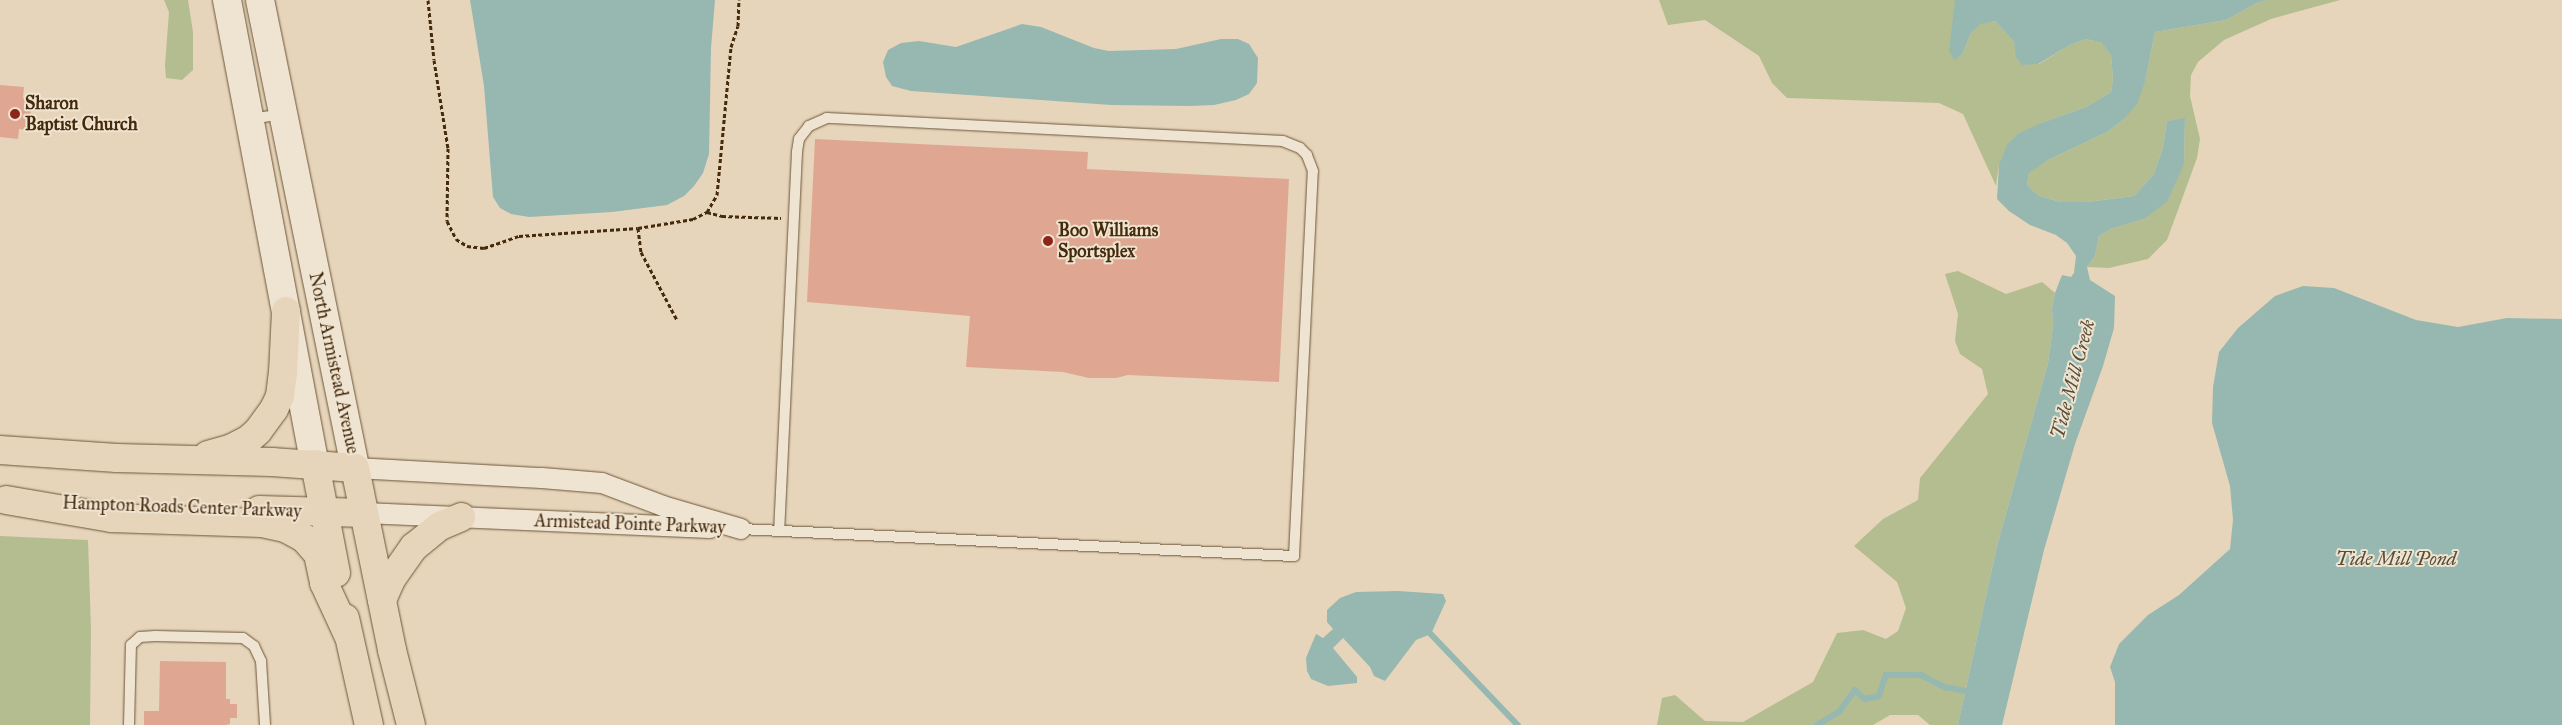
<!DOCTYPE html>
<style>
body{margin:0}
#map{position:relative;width:2562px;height:725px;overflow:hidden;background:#e6d5ba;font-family:"IM FELL Great Primer",serif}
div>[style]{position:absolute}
.green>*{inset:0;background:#b4bd90}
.water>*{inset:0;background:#96b8b1}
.stream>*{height:5.5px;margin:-2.75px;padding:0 2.75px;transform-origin:2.75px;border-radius:2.75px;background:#96b8b1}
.building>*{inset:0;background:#dfa792}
.path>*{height:3px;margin-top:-1.5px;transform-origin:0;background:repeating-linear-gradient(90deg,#452a0c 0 4px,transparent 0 6.5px)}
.roads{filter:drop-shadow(0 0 1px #6d5538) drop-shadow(0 0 1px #6d5538)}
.lane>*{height:10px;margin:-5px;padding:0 5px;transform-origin:5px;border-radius:5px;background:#efe4d2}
.street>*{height:20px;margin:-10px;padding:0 10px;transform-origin:10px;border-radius:10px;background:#efe4d2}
.secondary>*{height:28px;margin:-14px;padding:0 14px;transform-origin:14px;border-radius:14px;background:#efe4d2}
.primary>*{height:28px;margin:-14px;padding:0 14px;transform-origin:14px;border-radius:14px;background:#e6d5ba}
.dots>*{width:14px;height:14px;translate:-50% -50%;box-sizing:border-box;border:2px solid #efe4d2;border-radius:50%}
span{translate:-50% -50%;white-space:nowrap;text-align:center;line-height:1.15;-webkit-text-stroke:4px #efe4d2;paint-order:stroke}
.poi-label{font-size:18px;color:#452a0c;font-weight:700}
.left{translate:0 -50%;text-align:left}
.street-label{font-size:18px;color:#452a0c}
.water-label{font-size:19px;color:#594e35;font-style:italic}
</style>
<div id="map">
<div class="green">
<div style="clip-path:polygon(164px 0,188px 0,193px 32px,193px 70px,182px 80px,166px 78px,165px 65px,169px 12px)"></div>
<div style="clip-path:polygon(1659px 0,1955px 0,1963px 53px,1971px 33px,1980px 23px,1995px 21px,2014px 42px,2017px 57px,2039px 64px,2070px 45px,2086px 39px,2103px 43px,2111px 55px,2113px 79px,2111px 92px,2086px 107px,2041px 123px,1999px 165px,1996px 186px,1963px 114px,1939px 103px,1787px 98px,1772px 83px,1759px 56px,1705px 20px,1668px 25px)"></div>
<div style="clip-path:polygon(2268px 0,2340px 0,2271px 19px,2224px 40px,2198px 62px,2191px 75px,2190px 96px,2200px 139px,2197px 158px,2167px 240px,2148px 259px,2109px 268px,2087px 267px,2095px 256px,2099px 236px,2111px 229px,2144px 219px,2184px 164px,2185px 119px,2167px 121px,2163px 147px,2154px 174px,2134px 196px,2087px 202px,2061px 202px,2039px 196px,2027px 185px,2029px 172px,2048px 160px,2107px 132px,2123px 120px,2145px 82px,2155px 32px,2226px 20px,2257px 3px)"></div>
<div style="clip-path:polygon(1958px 271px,2006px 294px,2042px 282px,2055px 293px,2052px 309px,2053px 326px,2048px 363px,1997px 546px,1958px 725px,1930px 725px,1918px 715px,1890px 715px,1873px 725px,1657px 725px,1662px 698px,1675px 695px,1705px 721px,1743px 722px,1813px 682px,1837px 633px,1863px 630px,1886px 639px,1898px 631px,1906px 608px,1897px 582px,1854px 546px,1883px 519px,1918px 500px,1920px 478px,1988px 394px,1982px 369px,1960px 354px,1955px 341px,1958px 314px,1945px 274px)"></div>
<div style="clip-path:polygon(0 536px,88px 540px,91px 629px,90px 725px,0 725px)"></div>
</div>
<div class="water">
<div style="clip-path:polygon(470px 0,715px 0,711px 48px,709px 154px,703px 173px,694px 186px,684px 196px,667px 205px,612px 212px,529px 217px,511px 214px,500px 208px,493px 197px,484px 86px)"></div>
<div style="clip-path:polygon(1955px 0,2268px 0,2257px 3px,2226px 20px,2155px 32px,2145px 82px,2137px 104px,2123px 120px,2107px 132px,2048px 160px,2029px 173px,2027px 185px,2039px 196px,2061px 202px,2087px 202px,2134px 196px,2154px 174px,2163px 147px,2167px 121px,2185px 118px,2184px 164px,2167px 202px,2144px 219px,2111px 229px,2099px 236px,2095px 256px,2087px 267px,2090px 280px,2115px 296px,2114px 328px,2103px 366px,2075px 444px,2044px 550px,2002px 725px,1958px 725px,1997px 546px,2048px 363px,2053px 326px,2052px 309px,2055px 293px,2062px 275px,2071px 277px,2074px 273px,2076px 256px,2067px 243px,2056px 235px,2030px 225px,2009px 211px,1997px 199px,1999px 165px,2007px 145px,2018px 134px,2041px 123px,2086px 107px,2111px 92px,2113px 79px,2111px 55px,2102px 43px,2086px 39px,2070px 45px,2038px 64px,2022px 65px,2016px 57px,2014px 42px,1995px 21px,1980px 24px,1971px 33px,1963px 53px,1955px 60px,1949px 51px)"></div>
<div style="clip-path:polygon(1022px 24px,1041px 27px,1094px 48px,1109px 51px,1176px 49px,1221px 39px,1238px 39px,1249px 44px,1258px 58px,1257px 83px,1249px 94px,1236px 100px,1214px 105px,1189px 106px,1111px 105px,911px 91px,892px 86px,886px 77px,883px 62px,888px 50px,901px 43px,919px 41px,956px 47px)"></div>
<div style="clip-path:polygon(2303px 286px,2334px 288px,2416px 320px,2458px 327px,2507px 318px,2562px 319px,2562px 725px,2115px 725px,2115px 682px,2110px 667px,2119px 644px,2148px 615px,2179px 595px,2230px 549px,2233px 520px,2230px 486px,2212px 423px,2213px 387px,2219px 352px,2238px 328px,2275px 296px)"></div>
<div style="clip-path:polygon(1398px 591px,1443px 594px,1446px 601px,1431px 634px,1416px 640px,1385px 681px,1374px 676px,1370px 667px,1343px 638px,1333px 648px,1357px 677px,1357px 683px,1328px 686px,1311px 679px,1307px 671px,1306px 658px,1316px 634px,1323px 638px,1333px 629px,1327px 622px,1327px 610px,1340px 598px,1356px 592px)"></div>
</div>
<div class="stream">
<div style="left:1431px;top:634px;width:126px;rotate:46.3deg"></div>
<div style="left:1817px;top:725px;width:26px;rotate:-31deg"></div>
<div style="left:1839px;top:712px;width:27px;rotate:-54deg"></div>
<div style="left:1855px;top:690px;width:13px;rotate:42deg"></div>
<div style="left:1865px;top:699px;width:14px;rotate:-12deg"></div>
<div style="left:1879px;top:696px;width:22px;rotate:-72deg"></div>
<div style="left:1886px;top:675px;width:35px"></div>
<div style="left:1921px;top:675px;width:27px;rotate:27deg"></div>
<div style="left:1945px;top:687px;width:25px;rotate:11deg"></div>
</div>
<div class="building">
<div style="clip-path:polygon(0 85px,24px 87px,23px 98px,32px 99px,29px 130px,19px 129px,18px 139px,0 137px)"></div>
<div style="clip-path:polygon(815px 139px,1088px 152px,1087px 169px,1289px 179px,1279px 382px,1128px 375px,1116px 378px,1089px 378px,1063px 372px,966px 367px,970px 316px,807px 302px)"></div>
<div style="clip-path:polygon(160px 661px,226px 662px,226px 699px,230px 699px,230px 704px,237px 704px,237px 718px,230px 718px,230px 724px,226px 725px,144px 725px,144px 711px,159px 711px)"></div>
</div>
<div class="path">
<div style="left:428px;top:0;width:60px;rotate:84.3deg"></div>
<div style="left:434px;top:60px;width:89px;rotate:81deg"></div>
<div style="left:448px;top:148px;width:73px;rotate:90.8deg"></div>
<div style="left:447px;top:221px;width:20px;rotate:63deg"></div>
<div style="left:456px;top:239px;width:13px;rotate:32deg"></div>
<div style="left:467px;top:246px;width:17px;rotate:7deg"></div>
<div style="left:484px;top:248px;width:37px;rotate:-19deg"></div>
<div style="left:519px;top:236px;width:119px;rotate:-3.8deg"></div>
<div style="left:638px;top:228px;width:56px;rotate:-9.3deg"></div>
<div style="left:693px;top:219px;width:16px;rotate:-27deg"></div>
<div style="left:707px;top:212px;width:20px;rotate:-60deg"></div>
<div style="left:717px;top:195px;width:149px;rotate:-84.6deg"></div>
<div style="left:731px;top:47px;width:22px;rotate:-72deg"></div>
<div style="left:738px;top:26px;width:26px;rotate:-88deg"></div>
<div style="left:707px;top:212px;width:16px;rotate:15deg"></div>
<div style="left:722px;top:216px;width:59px;rotate:1.9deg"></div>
<div style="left:638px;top:228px;width:24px;rotate:83deg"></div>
<div style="left:641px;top:252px;width:77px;rotate:62.1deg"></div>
</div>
<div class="roads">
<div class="lane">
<div style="left:251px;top:119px;width:31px;rotate:-9deg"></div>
<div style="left:741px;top:529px;width:554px;rotate:2.8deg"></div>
<div style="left:1294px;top:556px;width:385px;rotate:-87.2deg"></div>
<div style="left:1313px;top:171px;width:17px;rotate:-111deg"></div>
<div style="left:1307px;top:155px;width:10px;rotate:-135deg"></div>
<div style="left:1300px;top:148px;width:18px;rotate:-158deg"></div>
<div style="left:1283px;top:141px;width:457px;rotate:-177.1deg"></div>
<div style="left:827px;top:118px;width:20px;rotate:156deg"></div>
<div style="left:809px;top:126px;width:16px;rotate:128deg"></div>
<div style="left:799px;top:139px;width:13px;rotate:99deg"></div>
<div style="left:797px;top:152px;width:379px;rotate:92.7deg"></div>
<div style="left:129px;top:725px;width:80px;rotate:-88.6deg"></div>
<div style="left:131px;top:645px;width:12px;rotate:-42deg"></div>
<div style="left:140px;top:637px;width:15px;rotate:-4deg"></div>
<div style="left:155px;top:636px;width:88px;rotate:1.3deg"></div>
<div style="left:243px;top:638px;width:14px;rotate:36deg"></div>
<div style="left:254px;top:646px;width:17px;rotate:65deg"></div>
<div style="left:261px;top:661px;width:64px;rotate:86.4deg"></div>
</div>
<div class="street">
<div style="left:355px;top:468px;width:187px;rotate:3.1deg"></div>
<div style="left:542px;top:478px;width:60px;rotate:4.8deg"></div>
<div style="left:602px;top:483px;width:65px;rotate:20.7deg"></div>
<div style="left:663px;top:506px;width:81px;rotate:16.4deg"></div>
<div style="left:364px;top:513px;width:346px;rotate:2.5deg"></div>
</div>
<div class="secondary">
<div style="left:227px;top:0;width:472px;rotate:79.3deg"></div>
<div style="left:260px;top:0;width:478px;rotate:78.5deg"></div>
</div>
<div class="primary">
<div style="left:0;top:450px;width:117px;rotate:3.9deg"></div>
<div style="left:117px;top:458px;width:155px;rotate:1.5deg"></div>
<div style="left:272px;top:462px;width:83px;rotate:4.1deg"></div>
<div style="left:355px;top:468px;width:186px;rotate:78.5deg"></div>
<div style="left:392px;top:650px;width:77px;rotate:75.8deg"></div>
<div style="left:208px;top:455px;width:25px;rotate:-16deg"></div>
<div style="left:232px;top:448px;width:18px;rotate:-27deg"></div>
<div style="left:248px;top:440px;width:13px;rotate:-42deg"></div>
<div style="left:258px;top:431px;width:27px;rotate:-54deg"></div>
<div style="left:274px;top:409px;width:14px;rotate:-65deg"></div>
<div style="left:280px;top:396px;width:23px;rotate:-83deg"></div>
<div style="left:283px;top:373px;width:62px;rotate:-87.2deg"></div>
<div style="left:315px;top:464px;width:111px;rotate:79.1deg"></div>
<div style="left:6px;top:500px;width:107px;rotate:9.7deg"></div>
<div style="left:111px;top:518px;width:151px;rotate:1.9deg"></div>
<div style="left:262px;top:523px;width:24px;rotate:12deg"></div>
<div style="left:285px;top:528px;width:21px;rotate:28deg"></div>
<div style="left:304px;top:538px;width:21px;rotate:49deg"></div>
<div style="left:318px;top:554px;width:30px;rotate:78deg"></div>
<div style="left:324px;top:583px;width:57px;rotate:65.2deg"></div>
<div style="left:259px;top:510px;width:105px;rotate:1.6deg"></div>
<div style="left:382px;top:600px;width:24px;rotate:-66deg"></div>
<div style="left:392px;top:578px;width:38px;rotate:-55deg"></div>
<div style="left:414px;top:547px;width:33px;rotate:-39deg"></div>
<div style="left:440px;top:526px;width:23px;rotate:-23deg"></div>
<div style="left:345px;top:618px;width:110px;rotate:77.4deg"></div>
</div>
</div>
<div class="dots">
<div style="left:15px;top:114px;background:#8f2418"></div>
<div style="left:1048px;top:241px;background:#8f2418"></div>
</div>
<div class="poi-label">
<span class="left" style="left:25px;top:114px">Sharon<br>Baptist Church</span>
<span class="left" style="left:1058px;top:241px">Boo Williams<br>Sportsplex</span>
</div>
<div class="street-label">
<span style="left:334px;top:363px;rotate:78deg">North Armistead Avenue</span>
<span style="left:182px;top:507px;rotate:2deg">Hampton Roads Center Parkway</span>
<span style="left:630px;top:524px;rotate:2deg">Armistead Pointe Parkway</span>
</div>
<div class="water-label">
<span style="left:2073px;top:379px;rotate:-75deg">Tide Mill Creek</span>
<span style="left:2396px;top:559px">Tide Mill Pond</span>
</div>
</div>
